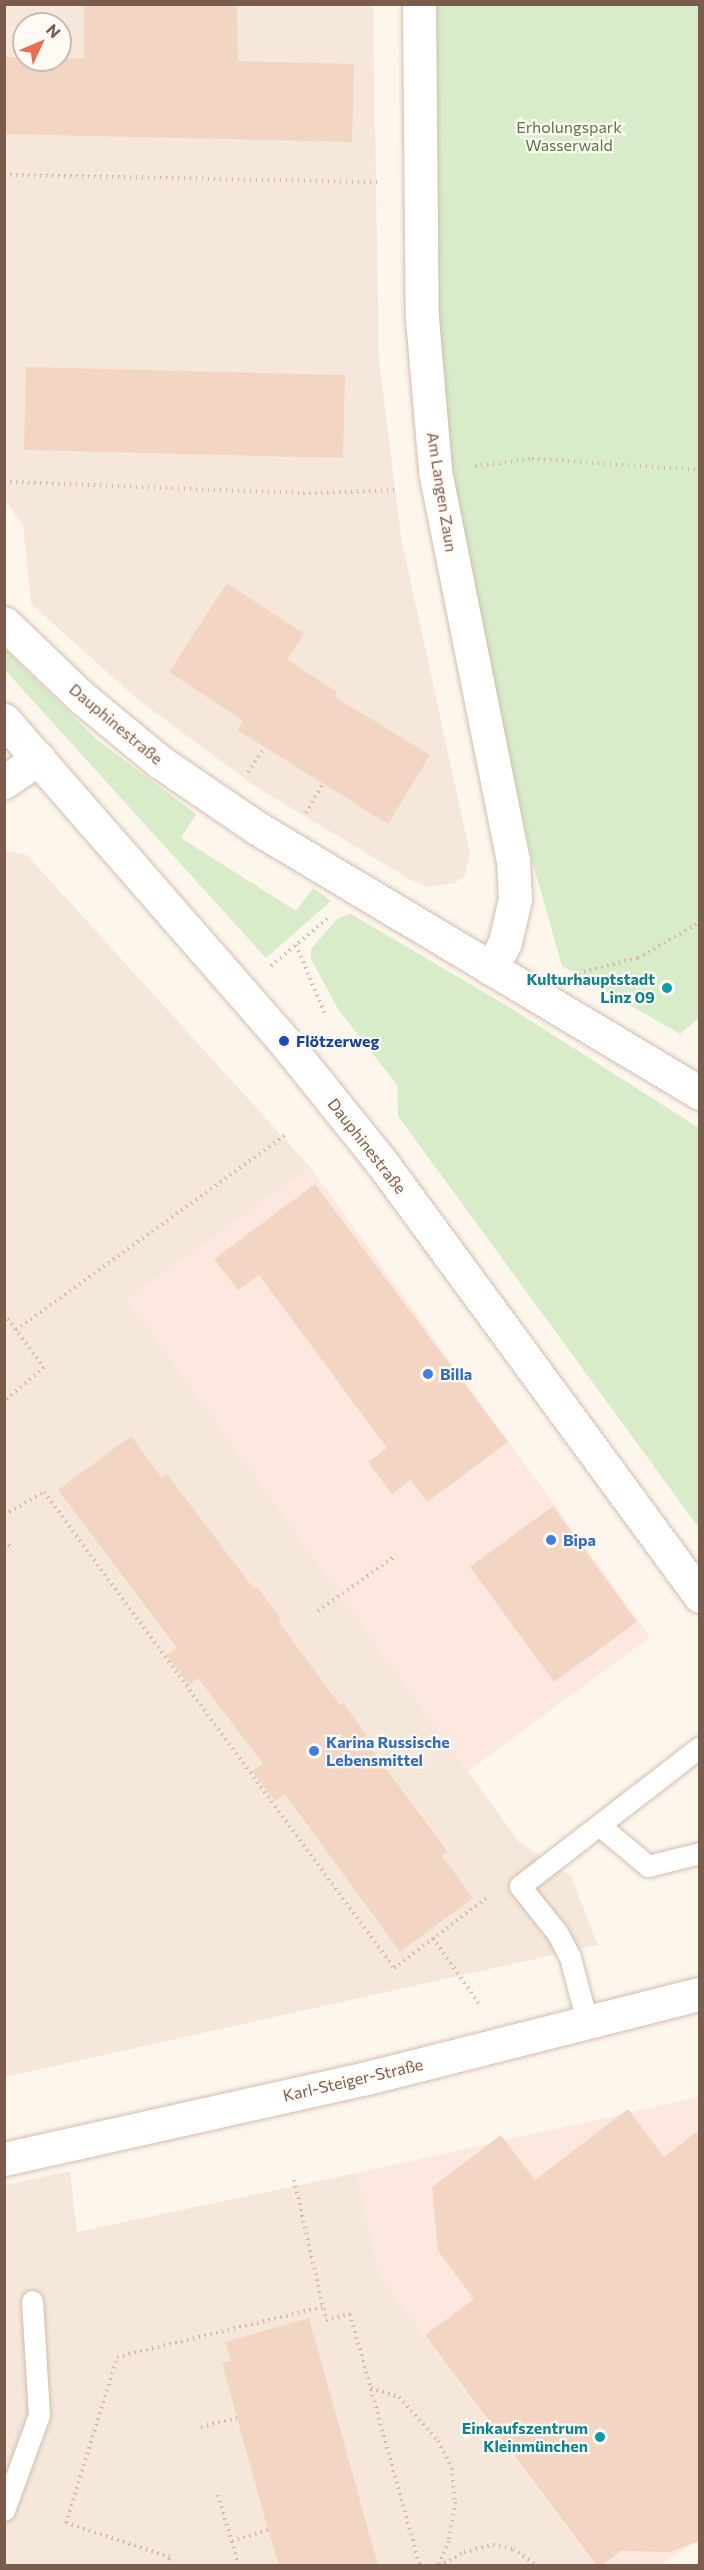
<!DOCTYPE html>
<meta charset="utf-8">
<style>
body{margin:0}
#map{position:relative;width:704px;height:2570px;overflow:hidden;background:#fdf6ec;font-family:Commissioner,sans-serif}
div>[style]{position:absolute}
.residential>*{inset:0;background:#f5e8da}
.commercial>*{inset:0;background:#fde8e0}
.green>*{inset:0;background:#d8ecc9}
.building>*{inset:0;background:#f3d5c3}
.path>*{height:4px;margin-top:-2px;transform-origin:0;background:repeating-linear-gradient(90deg,#d9b8a5 0 1.5px,transparent 0 6px)}
.roads{filter:drop-shadow(0 0 2px #d1beb0) drop-shadow(0 0 2px #d1beb0)}
.lane>*{height:21px;margin:-10.5px;padding:0 10.5px;transform-origin:10.5px;border-radius:10.5px;background:#fff}
.street>*{height:33px;margin:-16.5px;padding:0 16.5px;transform-origin:16.5px;border-radius:16.5px;background:#fff}
.secondary>*{height:33px;margin:-16.5px;padding:0 16.5px;transform-origin:16.5px;border-radius:16.5px;background:#fff}
.dots>*{width:16px;height:16px;translate:-50% -50%;box-sizing:border-box;border:3px solid #fffaf3;border-radius:50%}
span{translate:-50% -50%;white-space:nowrap;text-align:center;line-height:1.15;-webkit-text-stroke:4.5px #fffaf3;paint-order:stroke}
.park-label{font-size:16px;color:#537a41}
.street-label{font-size:16px;color:#7a5c4d}
.culture-label{font-size:16px;color:#0d838f;font-weight:700}
.right{translate:-100% -50%;text-align:right}
.transit-label{font-size:16px;color:#164399;font-weight:700}
.left{translate:0 -50%;text-align:left}
.shop-label{font-size:16px;color:#366cbe;font-weight:700}
.frame{position:absolute;inset:0;border:6px solid #7a5c4d;pointer-events:none}
.north{position:absolute;left:12px;top:12px;width:60px;height:60px;box-sizing:border-box;background:#fffaf3;border:2px solid #cabbb1;border-radius:50%;rotate:46deg;font-size:16px;font-weight:700;line-height:24px;text-align:center;color:#7a5c4d}
.north::after{content:'';display:block;margin:auto;width:21px;height:27px;background:#e76f51;clip-path:polygon(50% 0,100% 100%,50% 72%,0 100%)}
</style>
<div id="map">
<div class="residential">
<div style="clip-path:polygon(evenodd,5px 5px,373px 5px,379px 360px,401px 537px,470px 854px,465px 875px,455px 883px,429px 887px,411px 880px,253px 785px,136px 698px,31px 604px,23px 525px,5px 500px,5px 5px,24px 24px,60px 24px,60px 60px,24px 60px,24px 24px)"></div>
<div style="clip-path:polygon(4px 851px,27px 855px,310px 1167px,127px 1299px,519px 1842px,571px 1876px,598px 1945px,5px 2077px)"></div>
<div style="clip-path:polygon(70px 2171px,77px 2232px,357px 2173px,379px 2275px,595px 2565px,5px 2565px,4px 2185px)"></div>
</div>
<div class="commercial">
<div style="clip-path:polygon(310px 1167px,650px 1637px,467px 1772px,127px 1299px)"></div>
<div style="clip-path:polygon(699px 2097px,699px 2540px,660px 2565px,595px 2565px,379px 2275px,357px 2173px)"></div>
</div>
<div class="green">
<div style="clip-path:polygon(436px 5px,699px 5px,700px 1017px,680px 1034px,562px 966px,533px 864px,490px 671px,459px 514px,447px 428px,438px 314px)"></div>
<div style="clip-path:polygon(5px 649px,96px 739px,196px 814px,181px 838px,296px 911px,313px 888px,331px 901px,266px 958px,5px 670px)"></div>
<div style="clip-path:polygon(351px 914px,509px 1007px,699px 1128px,699px 1528px,398px 1116px,397px 1085px,338px 1009px,311px 959px,311px 949px,338px 918px)"></div>
</div>
<div class="building">
<div style="clip-path:polygon(84px 4px,237px 4px,238px 61px,354px 64px,352px 142px,4px 134px,4px 57px,24px 57px,24px 60px,84px 58px)"></div>
<div style="clip-path:polygon(26px 367px,345px 375px,343px 458px,24px 450px)"></div>
<div style="clip-path:polygon(227px 583px,304px 634px,287px 659px,337px 692px,335px 697px,430px 755px,388px 824px,237px 730px,243px 721px,169px 672px)"></div>
<div style="clip-path:polygon(315px 1184px,508px 1442px,427px 1502px,411px 1480px,392px 1494px,368px 1462px,387px 1448px,259px 1275px,238px 1290px,214px 1259px)"></div>
<div style="clip-path:polygon(131px 1436px,162px 1478px,167px 1474px,254px 1589px,257px 1587px,281px 1619px,278px 1621px,340px 1705px,343px 1703px,367px 1735px,363px 1738px,448px 1852px,442px 1856px,473px 1898px,400px 1952px,285px 1794px,275px 1801px,252px 1771px,263px 1764px,198px 1678px,189px 1685px,166px 1655px,177px 1648px,58px 1490px)"></div>
<div style="clip-path:polygon(553px 1506px,637px 1622px,554px 1682px,470px 1567px)"></div>
<div style="clip-path:polygon(628px 2109px,664px 2157px,699px 2130px,699px 2541px,670px 2552px,621px 2551px,602px 2565px,596px 2565px,425px 2335px,474px 2299px,438px 2251px,432px 2187px,501px 2135px,535px 2180px)"></div>
<div style="clip-path:polygon(309px 2318px,344px 2443px,378px 2565px,279px 2565px,268px 2530px,222px 2363px,231px 2361px,225px 2342px)"></div>
</div>
<div class="path">
<div style="left:4px;top:175px;width:377px;rotate:1.1deg"></div>
<div style="left:475px;top:466px;width:57px;rotate:-7deg"></div>
<div style="left:532px;top:459px;width:168px;rotate:3.7deg"></div>
<div style="left:4px;top:482px;width:299px;rotate:2.1deg"></div>
<div style="left:303px;top:493px;width:94px;rotate:-1.8deg"></div>
<div style="left:248px;top:772px;width:29px;rotate:-56deg"></div>
<div style="left:306px;top:813px;width:32px;rotate:-60deg"></div>
<div style="left:296px;top:945px;width:75px;rotate:67.2deg"></div>
<div style="left:271px;top:966px;width:76px;rotate:-40.2deg"></div>
<div style="left:578px;top:973px;width:62px;rotate:-14deg"></div>
<div style="left:638px;top:958px;width:72px;rotate:-30.1deg"></div>
<div style="left:4px;top:1314px;width:66px;rotate:53deg"></div>
<div style="left:44px;top:1367px;width:52px;rotate:139.6deg"></div>
<div style="left:16px;top:1330px;width:336px;rotate:-35.9deg"></div>
<div style="left:4px;top:1515px;width:46px;rotate:-29.9deg"></div>
<div style="left:44px;top:1492px;width:591px;rotate:53.67deg"></div>
<div style="left:394px;top:1968px;width:119px;rotate:-37.2deg"></div>
<div style="left:4px;top:1541px;width:8px;rotate:40deg"></div>
<div style="left:318px;top:1611px;width:93px;rotate:-35.4deg"></div>
<div style="left:433px;top:1938px;width:84px;rotate:55.2deg"></div>
<div style="left:294px;top:2180px;width:144px;rotate:77.1deg"></div>
<div style="left:326px;top:2320px;width:25px;rotate:-14deg"></div>
<div style="left:350px;top:2314px;width:262px;rotate:74.5deg"></div>
<div style="left:371px;top:2388px;width:29px;rotate:18deg"></div>
<div style="left:399px;top:2397px;width:59px;rotate:48.4deg"></div>
<div style="left:438px;top:2441px;width:30px;rotate:63deg"></div>
<div style="left:452px;top:2468px;width:34px;rotate:85deg"></div>
<div style="left:455px;top:2502px;width:39px;rotate:99deg"></div>
<div style="left:449px;top:2541px;width:27px;rotate:114deg"></div>
<div style="left:201px;top:2427px;width:37px;rotate:-14deg"></div>
<div style="left:218px;top:2495px;width:74px;rotate:73.5deg"></div>
<div style="left:232px;top:2541px;width:38px;rotate:-17deg"></div>
<div style="left:168px;top:2566px;width:9px;rotate:-77deg"></div>
<div style="left:170px;top:2557px;width:109px;rotate:-161.9deg"></div>
<div style="left:66px;top:2523px;width:174px;rotate:-72.9deg"></div>
<div style="left:117px;top:2357px;width:211px;rotate:-13.7deg"></div>
<div style="left:439px;top:2566px;width:29px;rotate:-29deg"></div>
<div style="left:464px;top:2552px;width:30px;rotate:-14deg"></div>
<div style="left:493px;top:2545px;width:20px;rotate:11deg"></div>
<div style="left:513px;top:2549px;width:30px;rotate:34deg"></div>
</div>
<div class="roads">
<div class="lane">
<div style="left:599px;top:1825px;width:64px;rotate:39.9deg"></div>
<div style="left:648px;top:1866px;width:54px;rotate:-14deg"></div>
<div style="left:587px;top:2022px;width:67px;rotate:-104.7deg"></div>
<div style="left:570px;top:1957px;width:26px;rotate:-118deg"></div>
<div style="left:558px;top:1934px;width:61px;rotate:-128.4deg"></div>
<div style="left:520px;top:1886px;width:227px;rotate:-37.7deg"></div>
<div style="left:4px;top:2510px;width:101px;rotate:-69.8deg"></div>
<div style="left:39px;top:2415px;width:114px;rotate:-93.5deg"></div>
</div>
<div class="street">
<div style="left:419px;top:4px;width:314px;rotate:89.5deg"></div>
<div style="left:422px;top:318px;width:154px;rotate:85.1deg"></div>
<div style="left:435px;top:471px;width:397px;rotate:78.7deg"></div>
<div style="left:513px;top:860px;width:39px;rotate:87deg"></div>
<div style="left:515px;top:899px;width:44px;rotate:103.1deg"></div>
<div style="left:505px;top:942px;width:30px;rotate:116deg"></div>
<div style="left:4px;top:623px;width:105px;rotate:43.8deg"></div>
<div style="left:80px;top:696px;width:104px;rotate:39.5deg"></div>
<div style="left:160px;top:762px;width:117px;rotate:34.2deg"></div>
<div style="left:257px;top:828px;width:516px;rotate:30.89deg"></div>
<div style="left:4px;top:782px;width:42px;rotate:-34.4deg"></div>
<div style="left:4px;top:2159px;width:372px;rotate:-12.6deg"></div>
<div style="left:367px;top:2078px;width:343px;rotate:-14.2deg"></div>
</div>
<div class="secondary">
<div style="left:4px;top:720px;width:426px;rotate:48.9deg"></div>
<div style="left:284px;top:1041px;width:156px;rotate:51.2deg"></div>
<div style="left:382px;top:1163px;width:537px;rotate:53.71deg"></div>
</div>
</div>
<div class="dots">
<div style="left:667px;top:988px;background:#0f9aa8"></div>
<div style="left:284px;top:1041px;background:#1a4fb4"></div>
<div style="left:428px;top:1374px;background:#3f7fe0"></div>
<div style="left:551px;top:1540px;background:#3f7fe0"></div>
<div style="left:314px;top:1751px;background:#3f7fe0"></div>
<div style="left:600px;top:2437px;background:#0f9aa8"></div>
</div>
<div class="park-label">
<span style="left:569px;top:136px">Erholungspark<br>Wasserwald</span>
</div>
<div class="street-label">
<span style="left:442px;top:492px;rotate:81deg">Am Langen Zaun</span>
<span style="left:116px;top:724px;rotate:40deg">Dauphinestraße</span>
<span style="left:367px;top:1146px;rotate:52deg">Dauphinestraße</span>
<span style="left:353px;top:2080px;rotate:-13deg">Karl-Steiger-Straße</span>
</div>
<div class="culture-label">
<span class="right" style="left:655px;top:988px">Kulturhauptstadt<br>Linz 09</span>
<span class="right" style="left:588px;top:2437px">Einkaufszentrum<br>Kleinmünchen</span>
</div>
<div class="transit-label">
<span class="left" style="left:296px;top:1041px">Flötzerweg</span>
</div>
<div class="shop-label">
<span class="left" style="left:440px;top:1374px">Billa</span>
<span class="left" style="left:563px;top:1540px">Bipa</span>
<span class="left" style="left:326px;top:1751px">Karina Russische<br>Lebensmittel</span>
</div>
<div class="frame"></div>
<div class="north">N</div>
</div>
